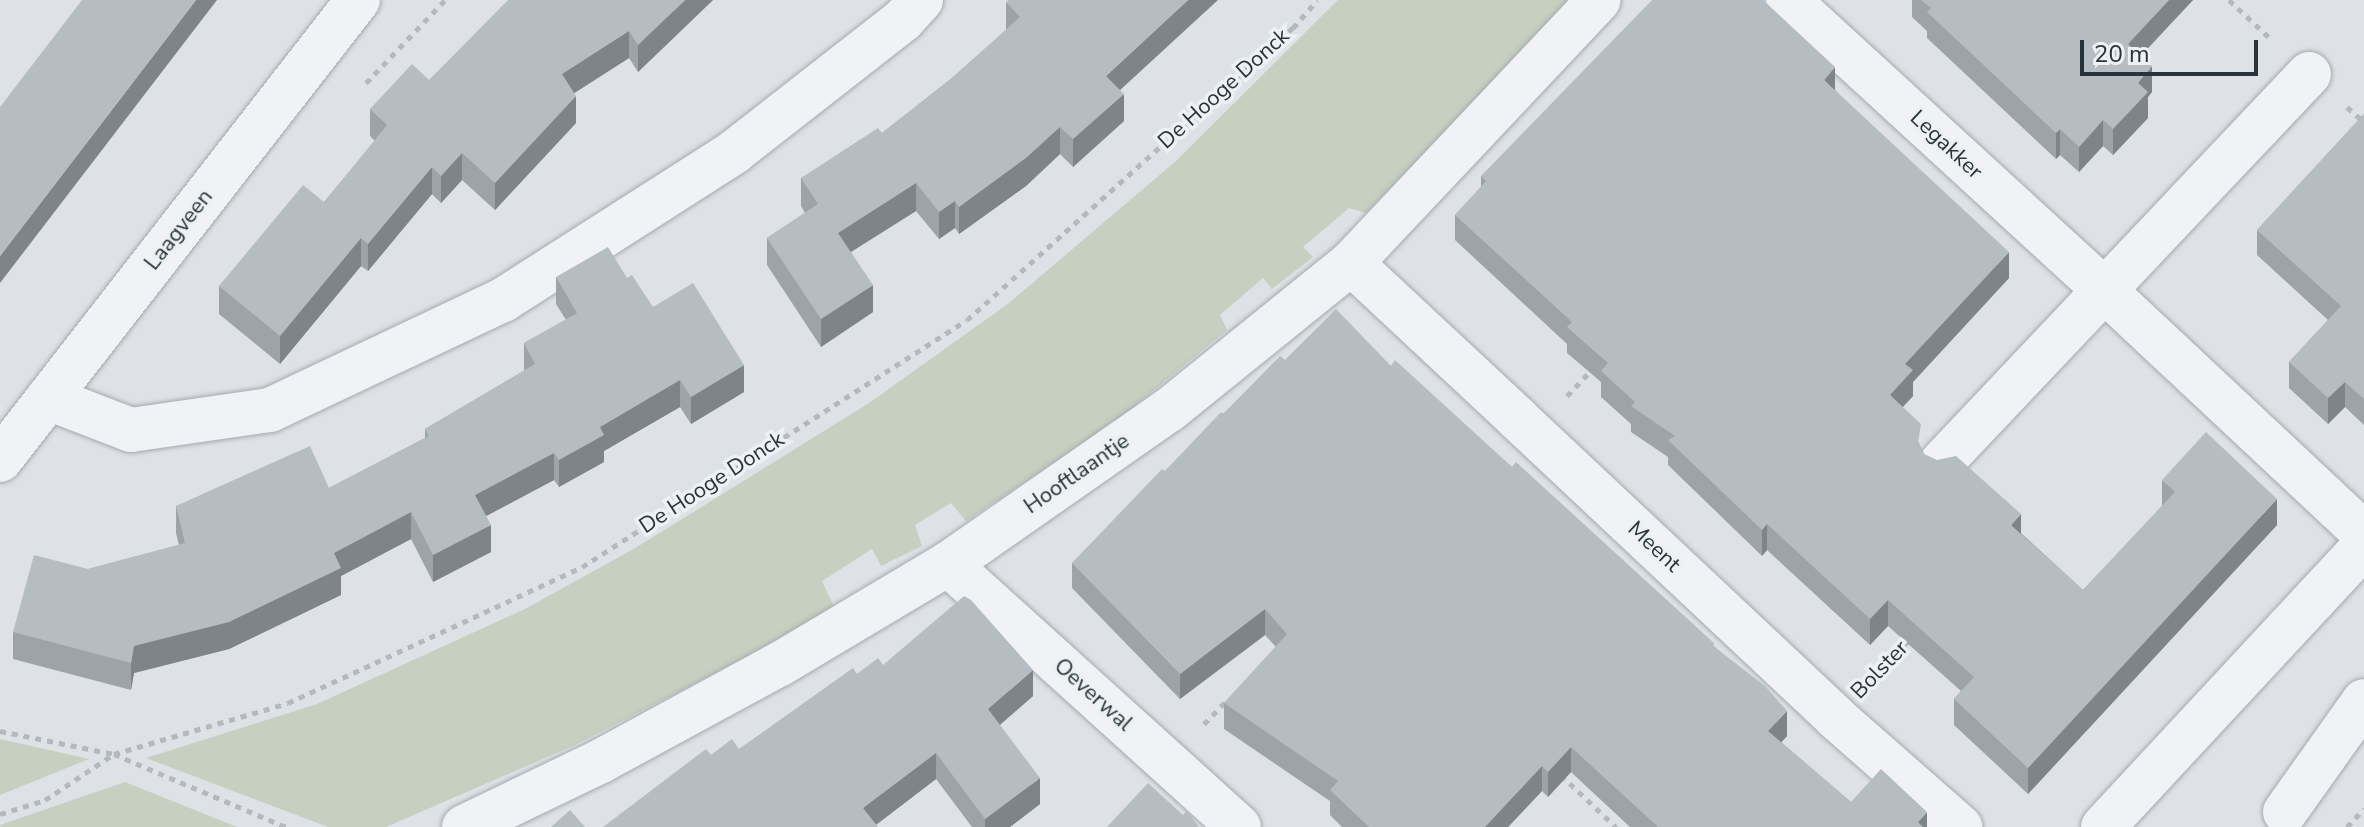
<!DOCTYPE html>
<style>
body{margin:0}
#map{position:relative;width:2364px;height:827px;overflow:hidden;background:#dee2e6;font-family:"Nunito Sans",sans-serif}
div>[style]{position:absolute}
.green>*{inset:0;background:#c7cfc0}
.path>*{height:5px;margin-top:-2.5px;transform-origin:0;background:repeating-linear-gradient(90deg,#b4b9bd 0 6px,transparent 0 12px)}
.roads{filter:drop-shadow(0 0 2px #a4aaaf) drop-shadow(0 0 2px #a4aaaf)}
.pedestrian>*{height:44px;margin:-22px;padding:0 22px;transform-origin:22px;border-radius:22px;background:#f0f2f5}
.minor>*{height:44px;margin:-22px;padding:0 22px;transform-origin:22px;border-radius:22px;background:#f0f2f5}
.tertiary>*{height:44px;margin:-22px;padding:0 22px;transform-origin:22px;border-radius:22px;background:#f0f2f5}
.wall>*{inset:0;background:#9da3a7}
.shaded-wall>*{inset:0;background:#7f8488}
.building>*{inset:0;background:#b6bdc2}
span{translate:-50% -50%;white-space:nowrap;text-align:center;line-height:1.15;-webkit-text-stroke:7px #edf1f4;paint-order:stroke}
.street-label{font-size:22px;color:#29333b}
.scale{position:absolute;left:2080px;top:40px;width:178px;height:36px;box-sizing:border-box;border:4px solid #29333b;border-top:0;padding-left:10px;font-size:24px;line-height:28px;white-space:nowrap;color:#29333b;-webkit-text-stroke:6px #edf1f4;paint-order:stroke}
</style>
<div id="map">
<div class="green">
<div style="clip-path:polygon(1338px 0,1574px 0,1366px 213px,1349px 208px,1303px 247px,1313px 257px,1272px 289px,1263px 278px,1220px 315px,1227px 330px,1113px 424px,966px 521px,951px 503px,915px 525px,922px 546px,881px 566px,872px 549px,822px 581px,834px 607px,739px 661px,575px 745px,386px 827px,328px 827px,146px 758px,317px 704px,525px 609px,637px 547px,869px 403px,1009px 303px,1176px 161px)"></div>
<div style="clip-path:polygon(0 739px,89px 759px,0 795px)"></div>
<div style="clip-path:polygon(125px 782px,237px 827px,0 827px,0 825px)"></div>
</div>
<div class="path">
<div style="left:2229px;top:0;width:57px;rotate:42.9deg"></div>
<div style="left:366px;top:83px;width:115px;rotate:-46.4deg"></div>
<div style="left:2347px;top:107px;width:23px;rotate:41deg"></div>
<div style="left:1567px;top:396px;width:38px;rotate:-47deg"></div>
<div style="left:1871px;top:680px;width:58px;rotate:-46.4deg"></div>
<div style="left:1204px;top:724px;width:35px;rotate:-46deg"></div>
<div style="left:0;top:731px;width:116px;rotate:11.4deg"></div>
<div style="left:114px;top:754px;width:181px;rotate:-16.3deg"></div>
<div style="left:288px;top:703px;width:324px;rotate:-24.8deg"></div>
<div style="left:582px;top:567px;width:457px;rotate:-32.7deg"></div>
<div style="left:967px;top:320px;width:438px;rotate:-41.9deg"></div>
<div style="left:1293px;top:28px;width:37px;rotate:-49deg"></div>
<div style="left:1561px;top:775px;width:76px;rotate:43.4deg"></div>
<div style="left:0;top:814px;width:47px;rotate:-17.3deg"></div>
<div style="left:45px;top:800px;width:83px;rotate:-33.7deg"></div>
<div style="left:114px;top:754px;width:187px;rotate:23deg"></div>
<div style="left:2347px;top:827px;width:25px;rotate:-47deg"></div>
</div>
<div class="roads">
<div class="pedestrian">
<div style="left:1788px;top:0;width:429px;rotate:42.5deg"></div>
<div style="left:1517px;top:418px;width:436px;rotate:43.2deg"></div>
<div style="left:1835px;top:717px;width:167px;rotate:41.3deg"></div>
<div style="left:948px;top:564px;width:392px;rotate:42.1deg"></div>
</div>
<div class="minor">
<div style="left:1351px;top:263px;width:227px;rotate:43deg"></div>
<div style="left:2104px;top:290px;width:356px;rotate:43.1deg"></div>
<div style="left:48px;top:398px;width:89px;rotate:21.1deg"></div>
<div style="left:131px;top:430px;width:140px;rotate:-8.2deg"></div>
<div style="left:270px;top:410px;width:258px;rotate:-25.3deg"></div>
<div style="left:503px;top:300px;width:274px;rotate:-32.6deg"></div>
<div style="left:734px;top:152px;width:214px;rotate:-38deg"></div>
<div style="left:903px;top:20px;width:27px;rotate:-48deg"></div>
<div style="left:0;top:460px;width:583px;rotate:-52.11deg"></div>
<div style="left:1942px;top:462px;width:534px;rotate:-46.59deg"></div>
<div style="left:464px;top:827px;width:152px;rotate:-25.7deg"></div>
<div style="left:601px;top:761px;width:204px;rotate:-28.5deg"></div>
<div style="left:780px;top:664px;width:196px;rotate:-30.8deg"></div>
<div style="left:948px;top:564px;width:269px;rotate:-34.9deg"></div>
<div style="left:1169px;top:410px;width:234px;rotate:-38.9deg"></div>
<div style="left:1351px;top:263px;width:361px;rotate:-46.7deg"></div>
<div style="left:2103px;top:827px;width:384px;rotate:-47.1deg"></div>
</div>
<div class="tertiary">
<div style="left:2285px;top:812px;width:136px;rotate:-54.6deg"></div>
</div>
</div>
<div class="wall">
<div style="clip-path:polygon(713px 0,638px 72px,629px 58px,574px 93px,576px 123px,495px 210px,462px 180px,441px 203px,432px 194px,368px 271px,361px 266px,280px 364px,219px 314px,219px 286px,324px 202px,375px 141px,370px 136px,370px 109px,429px 80px)"></div>
<div style="clip-path:polygon(1912px 0,2193px 0,2141px 56px,2152px 92px,2148px 97px,2148px 118px,2113px 155px,2103px 146px,2079px 172px,2060px 155px,2056px 159px,1927px 38px,1927px 31px,1912px 17px)"></div>
<div style="clip-path:polygon(1006px 2px,1120px 90px,1124px 121px,1073px 167px,1060px 154px,1026px 186px,959px 234px,955px 228px,939px 239px,916px 211px,851px 252px,873px 312px,821px 347px,767px 265px,767px 238px,805px 213px,801px 206px,801px 178px,882px 133px,952px 78px,1006px 30px)"></div>
<div style="clip-path:polygon(1835px 90px,2009px 278px,1913px 382px,1913px 396px,1902px 407px,1924px 454px,2021px 533px,2083px 590px,2162px 506px,2162px 480px,2277px 525px,2028px 794px,1954px 725px,1954px 699px,1961px 691px,1888px 626px,1870px 645px,1767px 550px,1762px 556px,1668px 465px,1668px 457px,1631px 432px,1631px 424px,1601px 397px,1601px 382px,1567px 353px,1567px 344px,1455px 240px,1455px 215px,1481px 187px,1481px 176px)"></div>
<div style="clip-path:polygon(2364px 114px,2364px 425px,2345px 407px,2328px 424px,2289px 388px,2289px 362px,2328px 320px,2257px 255px,2257px 230px)"></div>
<div style="clip-path:polygon(556px 277px,627px 278px,653px 307px,744px 392px,691px 424px,680px 407px,604px 451px,604px 462px,559px 487px,554px 480px,486px 516px,491px 552px,433px 582px,411px 539px,341px 576px,341px 595px,229px 649px,134px 673px,131px 690px,13px 659px,13px 632px,88px 569px,179px 545px,176px 533px,176px 506px,329px 488px,425px 438px,425px 429px,524px 371px,524px 343px,566px 320px,556px 304px)"></div>
<div style="clip-path:polygon(1285px 360px,1391px 366px,1512px 467px,1715px 647px,1787px 736px,1781px 742px,1851px 802px,1927px 827px,1630px 827px,1571px 772px,1548px 797px,1542px 791px,1508px 827px,1342px 827px,1330px 815px,1330px 801px,1224px 729px,1224px 703px,1276px 647px,1265px 635px,1180px 699px,1072px 588px,1072px 563px,1223px 414px)"></div>
<div style="clip-path:polygon(883px 665px,1033px 696px,1000px 725px,1040px 804px,1010px 827px,972px 827px,936px 779px,876px 825px,711px 755px,739px 749px,857px 674px)"></div>
</div>
<div class="shaded-wall">
<div style="clip-path:polygon(196px 0,217px 0,0 283px,0 256px)"></div>
<div style="clip-path:polygon(685px 0,713px 0,638px 72px,638px 45px)"></div>
<div style="clip-path:polygon(1188px 0,1218px 0,1106px 103px,1106px 76px)"></div>
<div style="clip-path:polygon(2169px 0,2193px 0,2128px 69px,2128px 44px)"></div>
<div style="clip-path:polygon(629px 31px,629px 58px,562px 101px,562px 74px)"></div>
<div style="clip-path:polygon(2152px 66px,2152px 92px,2148px 97px,2148px 118px,2113px 155px,2113px 129px,2138px 83px)"></div>
<div style="clip-path:polygon(1835px 67px,1835px 93px,1824px 80px)"></div>
<div style="clip-path:polygon(1124px 94px,1124px 121px,1073px 167px,1073px 139px)"></div>
<div style="clip-path:polygon(576px 96px,576px 123px,495px 210px,495px 183px)"></div>
<div style="clip-path:polygon(2103px 120px,2103px 146px,2079px 172px,2079px 147px)"></div>
<div style="clip-path:polygon(1060px 127px,1060px 154px,1026px 186px,959px 234px,959px 207px)"></div>
<div style="clip-path:polygon(2060px 129px,2060px 155px,2056px 159px,2056px 133px)"></div>
<div style="clip-path:polygon(462px 153px,462px 180px,441px 203px,441px 176px)"></div>
<div style="clip-path:polygon(432px 167px,432px 194px,368px 271px,368px 244px)"></div>
<div style="clip-path:polygon(916px 183px,916px 211px,838px 260px,838px 233px)"></div>
<div style="clip-path:polygon(955px 201px,955px 228px,939px 239px,939px 212px)"></div>
<div style="clip-path:polygon(361px 238px,361px 266px,280px 364px,280px 336px)"></div>
<div style="clip-path:polygon(2009px 252px,2009px 278px,1913px 382px,1913px 396px,1890px 421px,1890px 395px,1905px 364px)"></div>
<div style="clip-path:polygon(873px 285px,873px 312px,821px 347px,821px 319px)"></div>
<div style="clip-path:polygon(744px 365px,744px 392px,691px 424px,691px 397px)"></div>
<div style="clip-path:polygon(680px 380px,680px 407px,604px 451px,604px 462px,559px 487px,559px 460px,600px 427px)"></div>
<div style="clip-path:polygon(2345px 382px,2345px 407px,2328px 424px,2328px 398px)"></div>
<div style="clip-path:polygon(554px 453px,554px 480px,475px 522px,475px 495px)"></div>
<div style="clip-path:polygon(2277px 499px,2277px 525px,2028px 794px,2028px 768px)"></div>
<div style="clip-path:polygon(411px 512px,411px 539px,341px 576px,341px 595px,229px 649px,134px 673px,131px 690px,131px 663px,134px 646px,334px 553px)"></div>
<div style="clip-path:polygon(2021px 514px,2021px 540px,2011px 525px)"></div>
<div style="clip-path:polygon(1767px 524px,1767px 550px,1762px 556px,1762px 530px)"></div>
<div style="clip-path:polygon(491px 525px,491px 552px,433px 582px,433px 555px)"></div>
<div style="clip-path:polygon(1888px 600px,1888px 626px,1870px 645px,1870px 619px)"></div>
<div style="clip-path:polygon(1265px 609px,1265px 635px,1180px 699px,1180px 674px)"></div>
<div style="clip-path:polygon(1033px 670px,1033px 696px,988px 735px,988px 709px)"></div>
<div style="clip-path:polygon(1787px 711px,1787px 736px,1768px 757px,1768px 731px)"></div>
<div style="clip-path:polygon(1571px 747px,1571px 772px,1548px 797px,1548px 772px)"></div>
<div style="clip-path:polygon(936px 753px,936px 779px,873px 827px,863px 808px)"></div>
<div style="clip-path:polygon(1542px 766px,1542px 791px,1508px 827px,1485px 827px)"></div>
<div style="clip-path:polygon(1040px 778px,1040px 804px,1010px 827px,985px 827px,985px 819px)"></div>
<div style="clip-path:polygon(1927px 812px,1927px 827px,1918px 827px,1918px 822px)"></div>
</div>
<div class="building">
<div style="clip-path:polygon(82px 0,196px 0,0 256px,0 107px)"></div>
<div style="clip-path:polygon(508px 0,685px 0,638px 45px,629px 31px,562px 74px,576px 96px,495px 183px,462px 153px,441px 176px,432px 167px,368px 244px,361px 238px,280px 336px,219px 286px,303px 185px,324px 202px,387px 125px,370px 109px,412px 64px,429px 80px)"></div>
<div style="clip-path:polygon(1008px 0,1188px 0,1106px 76px,1124px 94px,1073px 139px,1060px 127px,1026px 158px,959px 207px,955px 201px,939px 212px,916px 183px,838px 233px,873px 285px,821px 319px,767px 238px,818px 204px,801px 178px,878px 128px,882px 133px,952px 78px,1020px 17px,1006px 2px)"></div>
<div style="clip-path:polygon(1652px 0,1763px 0,1835px 67px,1824px 80px,2009px 252px,1905px 364px,1913px 370px,1890px 395px,1921px 424px,1918px 442px,1924px 454px,1937px 460px,1956px 456px,2021px 514px,2011px 525px,2083px 590px,2175px 492px,2162px 480px,2206px 432px,2277px 499px,2028px 768px,1954px 699px,1974px 677px,1888px 600px,1870px 619px,1767px 524px,1762px 530px,1668px 440px,1675px 436px,1631px 406px,1635px 402px,1601px 371px,1608px 363px,1567px 327px,1572px 322px,1455px 215px,1486px 181px,1481px 176px)"></div>
<div style="clip-path:polygon(1921px 0,2169px 0,2128px 44px,2152px 66px,2138px 83px,2148px 92px,2113px 129px,2103px 120px,2079px 147px,2060px 129px,2056px 133px,1927px 12px,1931px 8px)"></div>
<div style="clip-path:polygon(2364px 114px,2364px 399px,2345px 382px,2328px 398px,2289px 362px,2341px 306px,2257px 230px)"></div>
<div style="clip-path:polygon(608px 247px,627px 278px,632px 275px,653px 307px,693px 283px,744px 365px,691px 397px,680px 380px,600px 427px,604px 435px,559px 460px,554px 453px,475px 495px,491px 525px,433px 555px,411px 512px,334px 553px,341px 568px,229px 622px,134px 646px,131px 663px,13px 632px,34px 555px,88px 569px,185px 543px,176px 506px,310px 446px,329px 488px,429px 436px,425px 429px,535px 364px,524px 343px,577px 313px,556px 277px)"></div>
<div style="clip-path:polygon(1336px 309px,1391px 366px,1395px 360px,1512px 467px,1516px 462px,1715px 644px,1712px 645px,1765px 686px,1787px 711px,1768px 731px,1851px 802px,1881px 769px,1927px 812px,1918px 822px,1923px 827px,1658px 827px,1571px 747px,1548px 772px,1542px 766px,1485px 827px,1369px 827px,1330px 790px,1338px 781px,1224px 703px,1287px 634px,1265px 609px,1180px 674px,1072px 563px,1162px 469px,1165px 471px,1221px 412px,1223px 414px,1280px 356px,1285px 360px)"></div>
<div style="clip-path:polygon(964px 596px,971px 600px,1033px 670px,988px 709px,1040px 778px,985px 819px,936px 753px,863px 808px,878px 827px,603px 827px,706px 749px,711px 755px,732px 739px,739px 749px,853px 668px,857px 674px,878px 658px,883px 665px)"></div>
<div style="clip-path:polygon(1148px 783px,1183px 815px,1187px 811px,1199px 827px,1107px 827px)"></div>
<div style="clip-path:polygon(570px 810px,585px 827px,551px 827px)"></div>
</div>
<div class="street-label">
<span style="left:1224px;top:89px;rotate:-42deg">De Hooge Donck</span>
<span style="left:1946px;top:145px;rotate:43deg">Legakker</span>
<span style="left:179px;top:230px;rotate:-52deg">Laagveen</span>
<span style="left:1077px;top:474px;rotate:-35deg">Hooftlaantje</span>
<span style="left:712px;top:483px;rotate:-33deg">De Hooge Donck</span>
<span style="left:1654px;top:547px;rotate:43deg">Meent</span>
<span style="left:1880px;top:670px;rotate:-46deg">Bolster</span>
<span style="left:1093px;top:695px;rotate:42deg">Oeverwal</span>
</div>
<div class="scale">20 m</div>
</div>
